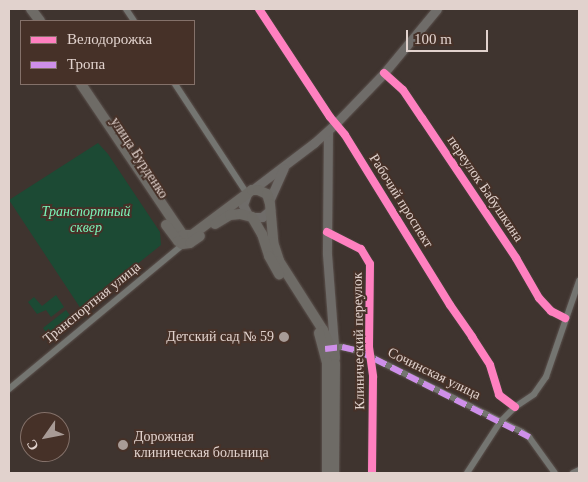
<!DOCTYPE html>
<meta charset="utf-8">
<style>
body{margin:0}
#map{position:relative;width:588px;height:482px;overflow:hidden;background:#3f342f;font-family:Georgia,serif}
div>[style]{position:absolute}
.green>*{inset:0;background:#1c4a34}
.roads{filter:drop-shadow(0 0 1px #5b514d) drop-shadow(0 0 1px #5b514d)}
.minor>*{height:6px;margin:-3px;padding:0 3px;transform-origin:3px;border-radius:3px;background:#747571}
.secondary>*{height:9px;margin:-4.5px;padding:0 4.5px;transform-origin:4.5px;border-radius:4.5px;background:#6f6c69}
.primary>*{height:10px;margin:-5px;padding:0 5px;transform-origin:5px;border-radius:5px;background:#6e6b66}
.quiet>*{height:6px;margin-top:-3px;transform-origin:0;background:repeating-linear-gradient(90deg,#ce8fe9 0 12px,transparent 0 18px)}
.cycleway>*{height:8px;margin:-4px;padding:0 4px;transform-origin:4px;border-radius:4px;background:#ff80c0}
.dots>*{width:14px;height:14px;translate:-50% -50%;box-sizing:border-box;border:2px solid #463128;border-radius:50%}
span{translate:-50% -50%;white-space:nowrap;text-align:center;line-height:1.15;-webkit-text-stroke:4px #463128;paint-order:stroke}
.street-label{font-size:14px;color:#e1d2cd}
.park-label{font-size:14px;color:#7bf6ba;font-style:italic}
.poi-label{font-size:14px;color:#e1d2cd}
.right{translate:-100% -50%;text-align:right}
.left{translate:0 -50%;text-align:left}
.frame{position:absolute;inset:0;border:10px solid #e1d2cd;pointer-events:none}
.legend{position:absolute;left:20px;top:20px;width:175px;height:65px;box-sizing:border-box;background:#463128;border:1px solid #84716a;margin:0;padding:6px 9px;list-style:none;font-size:15px;color:#e1d2cd}
.legend li{display:flex;align-items:center;gap:10px;height:25px}
.legend b{width:25px;border:1px solid #84716a}
.north{position:absolute;left:20px;top:412px;width:50px;height:50px;box-sizing:border-box;background:#463128;border:1px solid #84716a;border-radius:50%;rotate:237deg;font-size:14px;font-weight:700;line-height:20px;text-align:center;color:#e1d2cd}
.north::after{content:'';display:block;margin:auto;width:18px;height:22px;background:#a89b96;clip-path:polygon(50% 0,100% 100%,50% 72%,0 100%)}
.scale{position:absolute;left:406px;top:30px;width:82px;height:22px;box-sizing:border-box;border:2px solid #e1d2cd;border-top:0;padding-left:6px;font-size:15px;line-height:18px;white-space:nowrap;color:#e1d2cd;-webkit-text-stroke:4px #463128;paint-order:stroke}
</style>
<div id="map">
<div class="green">
<div style="clip-path:polygon(98px 143px,108px 154px,160px 232px,161px 245px,136px 265px,137px 270px,115px 287px,110px 287px,81px 309px,9px 200px)"></div>
<div style="clip-path:polygon(56px 295px,64px 307px,51px 317px,46px 310px,37px 314px,28px 302px,34px 297px,42px 306px)"></div>
<div style="clip-path:polygon(66px 310px,74px 321px,52px 340px,43px 328px)"></div>
</div>
<div class="roads">
<div class="minor">
<div style="left:126px;top:9px;width:14px;rotate:56deg"></div>
<div style="left:259px;top:9px;width:129px;rotate:56.7deg"></div>
<div style="left:330px;top:117px;width:23px;rotate:50deg"></div>
<div style="left:345px;top:135px;width:200px;rotate:58.3deg"></div>
<div style="left:450px;top:305px;width:39px;rotate:55deg"></div>
<div style="left:472px;top:337px;width:33px;rotate:57deg"></div>
<div style="left:490px;top:365px;width:31px;rotate:73deg"></div>
<div style="left:499px;top:395px;width:20px;rotate:37deg"></div>
<div style="left:384px;top:73px;width:25px;rotate:42deg"></div>
<div style="left:403px;top:90px;width:34px;rotate:56deg"></div>
<div style="left:422px;top:118px;width:169px;rotate:56.1deg"></div>
<div style="left:516px;top:258px;width:46px;rotate:60.1deg"></div>
<div style="left:539px;top:298px;width:18px;rotate:47deg"></div>
<div style="left:551px;top:311px;width:16px;rotate:27deg"></div>
<div style="left:175px;top:84px;width:126px;rotate:56.7deg"></div>
<div style="left:327px;top:232px;width:38px;rotate:27deg"></div>
<div style="left:361px;top:249px;width:17px;rotate:59deg"></div>
<div style="left:370px;top:264px;width:83px;rotate:90.7deg"></div>
<div style="left:369px;top:347px;width:30px;rotate:82deg"></div>
<div style="left:373px;top:377px;width:96px;rotate:90.6deg"></div>
<div style="left:331px;top:348px;width:11px;rotate:-5deg"></div>
<div style="left:342px;top:347px;width:17px;rotate:13deg"></div>
<div style="left:359px;top:351px;width:182px;rotate:26.4deg"></div>
<div style="left:522px;top:432px;width:9px;rotate:36deg"></div>
<div style="left:529px;top:437px;width:44px;rotate:54.2deg"></div>
<div style="left:9px;top:389px;width:229px;rotate:-39.7deg"></div>
<div style="left:467px;top:473px;width:61px;rotate:-57.1deg"></div>
<div style="left:500px;top:422px;width:21px;rotate:-45deg"></div>
<div style="left:515px;top:407px;width:23px;rotate:-34deg"></div>
<div style="left:534px;top:394px;width:21px;rotate:-55deg"></div>
<div style="left:546px;top:377px;width:102px;rotate:-71deg"></div>
<div style="left:573px;top:473px;width:7px;rotate:-27deg"></div>
</div>
<div class="secondary">
<div style="left:328px;top:131px;width:123px;rotate:90.5deg"></div>
<div style="left:327px;top:254px;width:104px;rotate:85.6deg"></div>
<div style="left:252px;top:190px;width:78px;rotate:-37.2deg"></div>
<div style="left:314px;top:143px;width:28px;rotate:-42deg"></div>
<div style="left:335px;top:124px;width:71px;rotate:-46.1deg"></div>
<div style="left:384px;top:73px;width:83px;rotate:-50.4deg"></div>
<div style="left:247px;top:194px;width:12px;rotate:110deg"></div>
<div style="left:243px;top:205px;width:11px;rotate:63deg"></div>
<div style="left:270px;top:199px;width:34px;rotate:-66deg"></div>
<div style="left:252px;top:217px;width:10px"></div>
<div style="left:262px;top:217px;width:11px;rotate:-41deg"></div>
</div>
<div class="primary">
<div style="left:31px;top:9px;width:15px;rotate:53deg"></div>
<div style="left:81px;top:84px;width:182px;rotate:56deg"></div>
<div style="left:183px;top:235px;width:9px"></div>
<div style="left:192px;top:235px;width:75px;rotate:-36.9deg"></div>
<div style="left:252px;top:190px;width:6px"></div>
<div style="left:258px;top:190px;width:10px;rotate:24deg"></div>
<div style="left:267px;top:194px;width:10px;rotate:73deg"></div>
<div style="left:270px;top:204px;width:38px;rotate:85deg"></div>
<div style="left:273px;top:242px;width:20px;rotate:72deg"></div>
<div style="left:279px;top:261px;width:82px;rotate:57.5deg"></div>
<div style="left:323px;top:330px;width:24px;rotate:66deg"></div>
<div style="left:333px;top:352px;width:12px;rotate:81deg"></div>
<div style="left:335px;top:364px;width:109px;rotate:90.5deg"></div>
<div style="left:215px;top:224px;width:17px;rotate:-31deg"></div>
<div style="left:230px;top:215px;width:10px;rotate:-6deg"></div>
<div style="left:240px;top:214px;width:12px;rotate:14deg"></div>
<div style="left:252px;top:217px;width:20px;rotate:60deg"></div>
<div style="left:262px;top:234px;width:23px;rotate:72deg"></div>
<div style="left:269px;top:256px;width:21px;rotate:61deg"></div>
<div style="left:166px;top:225px;width:20px;rotate:53deg"></div>
<div style="left:178px;top:241px;width:5px;rotate:37deg"></div>
<div style="left:182px;top:244px;width:8px;rotate:-7deg"></div>
<div style="left:190px;top:243px;width:12px;rotate:-35deg"></div>
<div style="left:319px;top:333px;width:30px;rotate:75deg"></div>
<div style="left:327px;top:362px;width:111px;rotate:90deg"></div>
</div>
</div>
<div class="quiet">
<div style="left:325px;top:349px;width:17px;rotate:-7deg"></div>
<div style="left:342px;top:347px;width:17px;rotate:13deg"></div>
<div style="left:359px;top:351px;width:191px;rotate:26.8deg"></div>
</div>
<div class="cycleway">
<div style="left:259px;top:9px;width:129px;rotate:56.7deg"></div>
<div style="left:330px;top:117px;width:23px;rotate:50deg"></div>
<div style="left:345px;top:135px;width:200px;rotate:58.3deg"></div>
<div style="left:450px;top:305px;width:39px;rotate:55deg"></div>
<div style="left:472px;top:337px;width:33px;rotate:57deg"></div>
<div style="left:490px;top:365px;width:31px;rotate:73deg"></div>
<div style="left:499px;top:395px;width:20px;rotate:37deg"></div>
<div style="left:384px;top:73px;width:25px;rotate:42deg"></div>
<div style="left:403px;top:90px;width:34px;rotate:56deg"></div>
<div style="left:422px;top:118px;width:169px;rotate:56.1deg"></div>
<div style="left:516px;top:258px;width:46px;rotate:60.1deg"></div>
<div style="left:539px;top:298px;width:18px;rotate:47deg"></div>
<div style="left:551px;top:311px;width:16px;rotate:27deg"></div>
<div style="left:327px;top:232px;width:38px;rotate:27deg"></div>
<div style="left:361px;top:249px;width:17px;rotate:59deg"></div>
<div style="left:370px;top:264px;width:83px;rotate:90.7deg"></div>
<div style="left:369px;top:347px;width:30px;rotate:82deg"></div>
<div style="left:373px;top:377px;width:96px;rotate:90.6deg"></div>
</div>
<div class="dots">
<div style="left:284px;top:337px;background:#a89b96"></div>
<div style="left:123px;top:445px;background:#a89b96"></div>
</div>
<div class="street-label">
<span style="left:139px;top:158px;rotate:57deg">улица Бурденко</span>
<span style="left:485px;top:189px;rotate:56deg">переулок Бабушкина</span>
<span style="left:401px;top:201px;rotate:58deg">Рабочий проспект</span>
<span style="left:92px;top:303px;rotate:-39deg">Транспортная улица</span>
<span style="left:359px;top:341px;rotate:-91deg">Клинический переулок</span>
<span style="left:434px;top:374px;rotate:26deg">Сочинская улица</span>
</div>
<div class="park-label">
<span style="left:86px;top:220px">Транспортный<br>сквер</span>
</div>
<div class="poi-label">
<span class="right" style="left:274px;top:337px">Детский сад № 59</span>
<span class="left" style="left:134px;top:445px">Дорожная<br>клиническая больница</span>
</div>
<div class="frame"></div>
<ul class="legend">
<li><b style="height:6px;background:#ff80c0"></b>Велодорожка</li>
<li><b style="height:6px;background:#ce8fe9"></b>Тропа</li>
</ul>
<div class="north">С</div>
<div class="scale">100 m</div>
</div>
